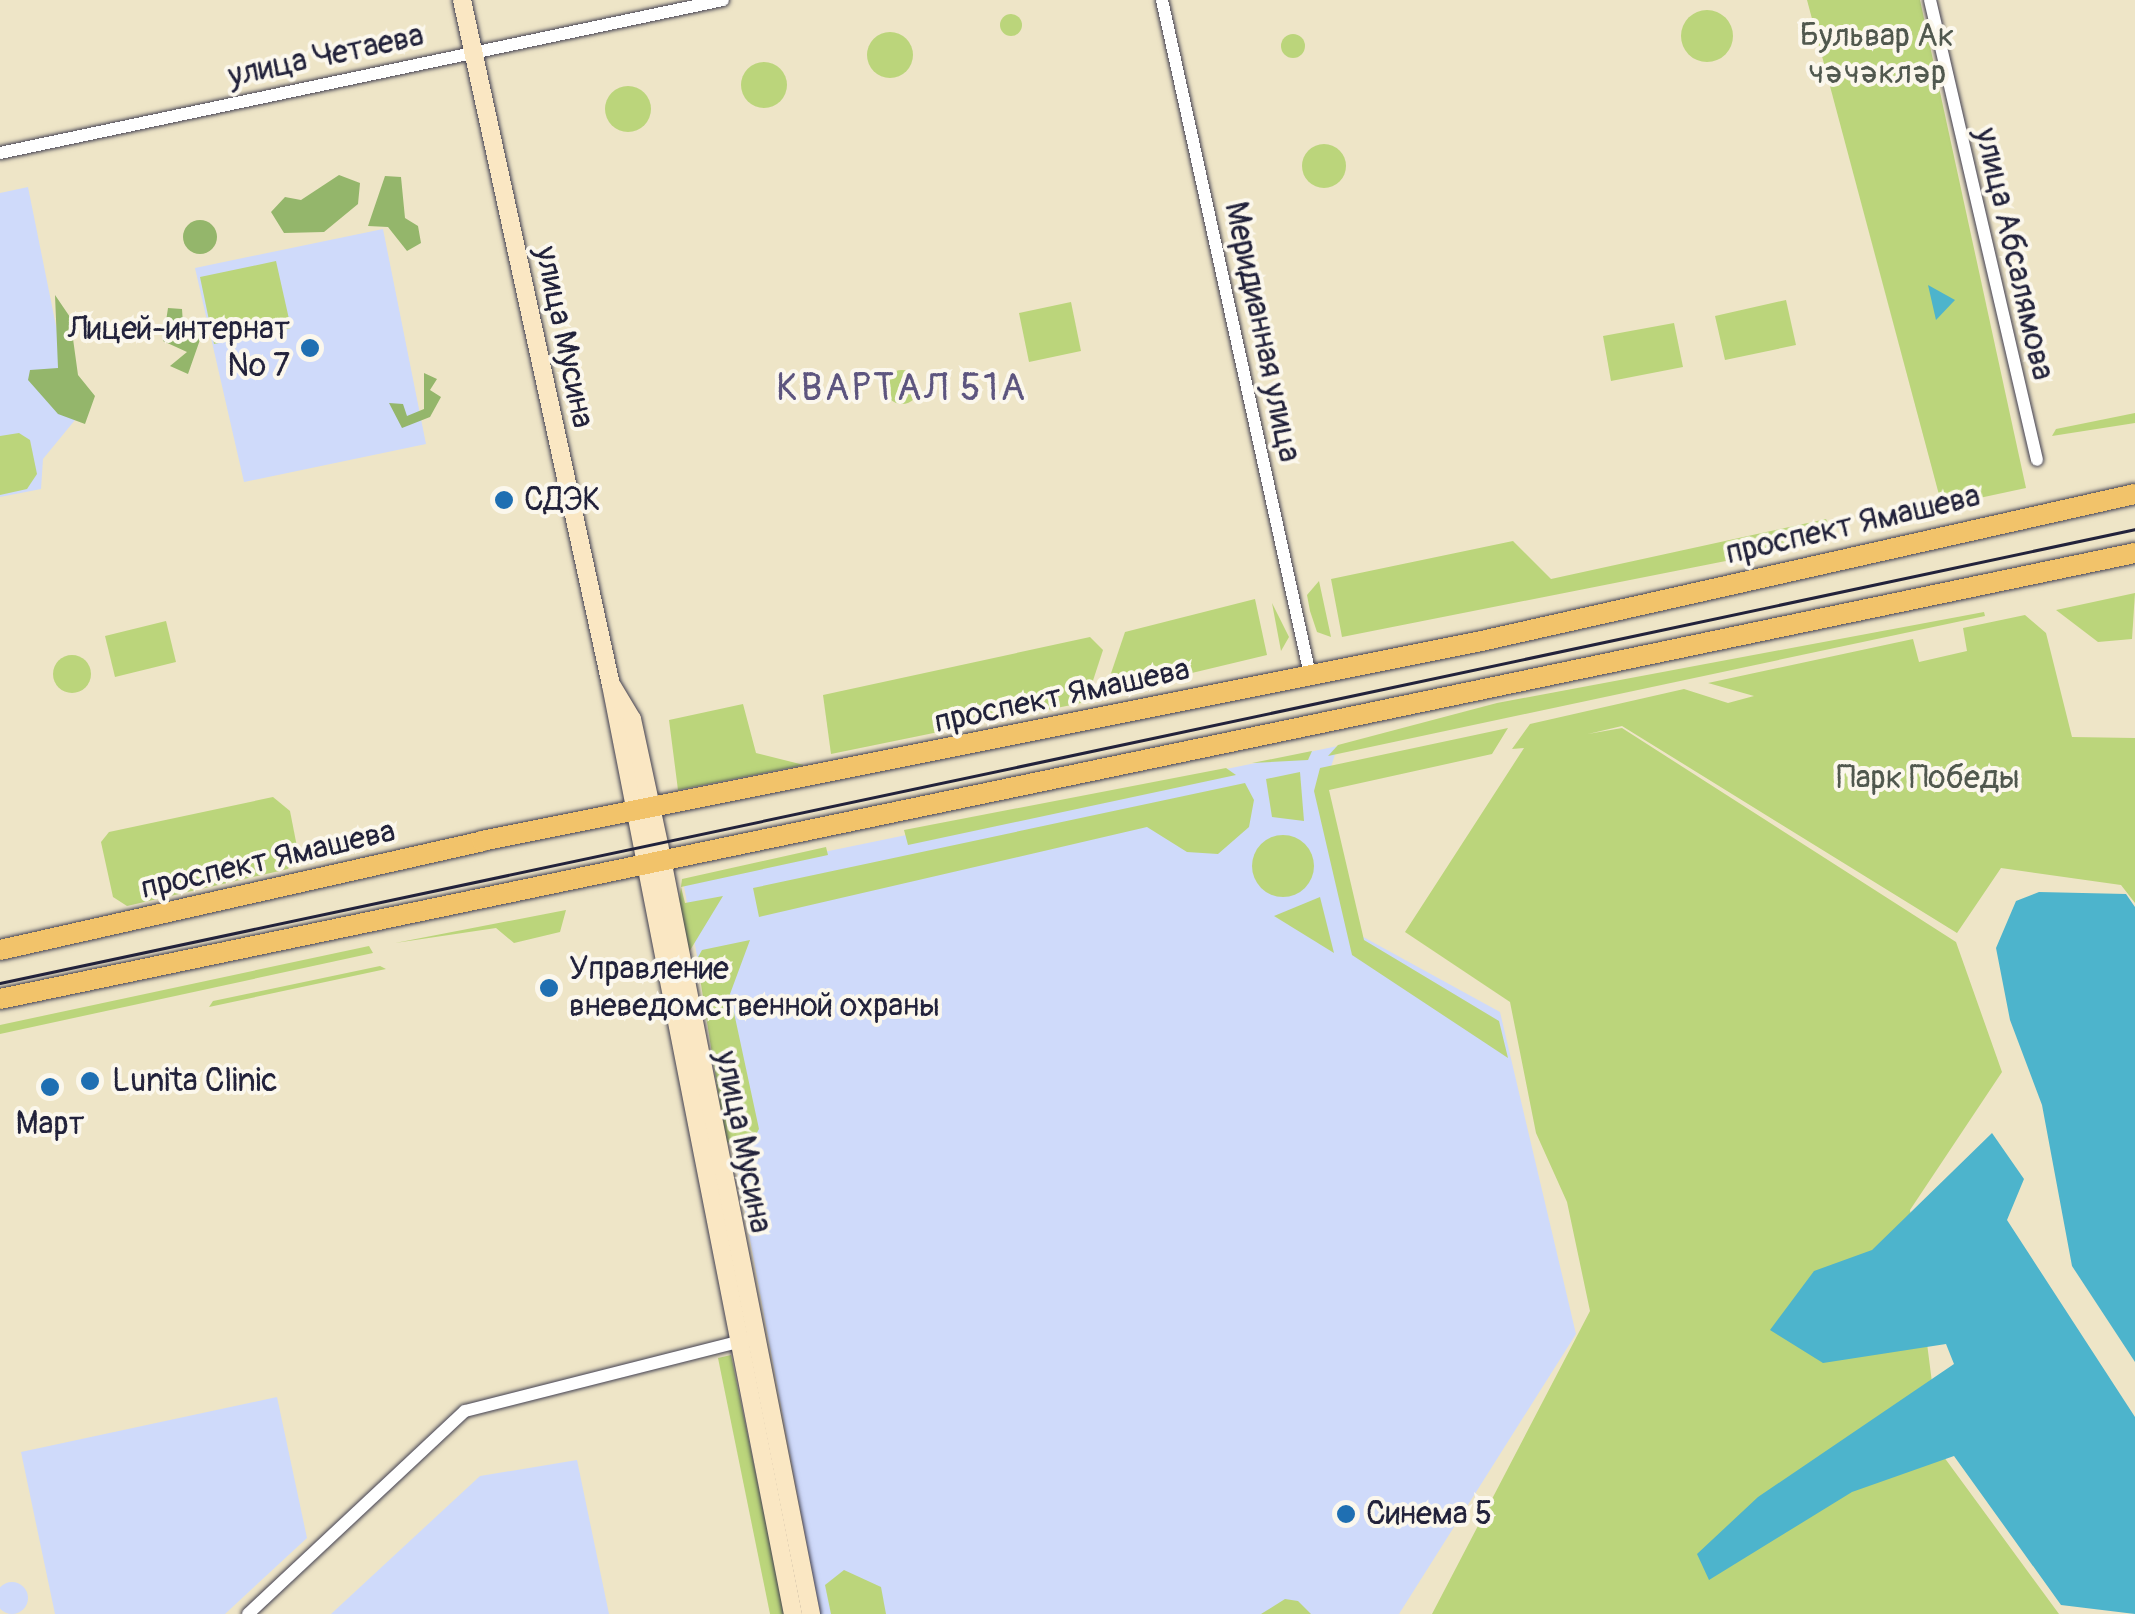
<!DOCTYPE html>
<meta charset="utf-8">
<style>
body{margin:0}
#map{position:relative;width:2135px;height:1614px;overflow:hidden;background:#eee5c7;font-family:Pangolin,sans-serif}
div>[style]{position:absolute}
.built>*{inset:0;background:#cfdafa}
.round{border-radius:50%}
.green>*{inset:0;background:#bbd57b}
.forest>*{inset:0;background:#94b66b}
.water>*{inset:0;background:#4db4cc}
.roads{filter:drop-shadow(0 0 2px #413f50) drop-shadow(0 0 2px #413f50)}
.street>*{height:12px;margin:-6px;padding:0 6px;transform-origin:6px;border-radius:6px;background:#fff}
.secondary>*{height:18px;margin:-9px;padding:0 9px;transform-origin:9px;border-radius:9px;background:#fae7c3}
.primary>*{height:20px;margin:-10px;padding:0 10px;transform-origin:10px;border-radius:10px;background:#f2c36a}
.tram>*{height:2.5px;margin:-1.25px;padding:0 1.25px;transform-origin:1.25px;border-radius:1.25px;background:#22223b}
.dots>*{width:28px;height:28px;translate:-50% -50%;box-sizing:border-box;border:5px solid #fbf7ec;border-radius:50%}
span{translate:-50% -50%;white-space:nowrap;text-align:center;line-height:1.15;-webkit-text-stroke:8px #fbf7ec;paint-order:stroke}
.park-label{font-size:32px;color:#50584e}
.street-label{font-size:32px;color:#22223b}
.poi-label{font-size:32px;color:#22223b}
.right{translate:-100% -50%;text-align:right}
.left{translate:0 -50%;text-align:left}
.quarter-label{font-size:38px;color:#5d557f;letter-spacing:2.5px}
</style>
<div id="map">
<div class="built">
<div style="clip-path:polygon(28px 187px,75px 420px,43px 459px,41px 489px,0 497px,0 193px)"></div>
<div style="clip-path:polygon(383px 229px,426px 444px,244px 482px,195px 268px)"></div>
<div style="clip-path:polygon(1338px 746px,1323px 790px,1356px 933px,1500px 1012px,1576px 1334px,1399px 1614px,820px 1614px,683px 881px)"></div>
<div style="clip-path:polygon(277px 1397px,307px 1538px,225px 1614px,55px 1614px,21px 1452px)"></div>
<div style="clip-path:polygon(577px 1460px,609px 1614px,331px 1614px,480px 1476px)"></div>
<div class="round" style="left:-4px;top:1582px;width:32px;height:32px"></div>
</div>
<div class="green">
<div style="clip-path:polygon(1807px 0,1920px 0,2026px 488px,1942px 506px)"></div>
<div class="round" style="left:1681px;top:10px;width:52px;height:52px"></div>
<div class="round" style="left:1000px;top:14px;width:22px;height:22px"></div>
<div class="round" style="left:867px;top:32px;width:46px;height:46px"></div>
<div class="round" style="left:1281px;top:34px;width:24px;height:24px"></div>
<div class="round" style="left:741px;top:62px;width:46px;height:46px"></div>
<div class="round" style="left:605px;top:86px;width:46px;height:46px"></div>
<div class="round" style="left:1302px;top:144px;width:44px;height:44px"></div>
<div style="clip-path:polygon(276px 261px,291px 328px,214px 344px,200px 277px)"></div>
<div style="clip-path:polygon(1786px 300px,1796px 345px,1725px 360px,1715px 316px)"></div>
<div style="clip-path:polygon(1071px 302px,1081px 351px,1029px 362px,1019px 313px)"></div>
<div style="clip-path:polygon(1674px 323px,1683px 367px,1611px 381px,1603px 336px)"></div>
<div class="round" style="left:885px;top:370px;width:34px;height:34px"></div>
<div style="clip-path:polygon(2135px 413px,2135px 423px,2052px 436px,2056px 429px)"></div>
<div style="clip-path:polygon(19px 433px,30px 440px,37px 474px,27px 489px,0 495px,0 436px)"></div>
<div style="clip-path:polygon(1826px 519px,1837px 539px,1342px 637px,1331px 579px,1513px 541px,1551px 579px)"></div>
<div style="clip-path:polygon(1319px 581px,1331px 637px,1317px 632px,1310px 611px,1307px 595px)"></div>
<div style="clip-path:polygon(2135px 593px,2132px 639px,2098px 642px,2056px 610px)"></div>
<div style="clip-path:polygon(1255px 599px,1267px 655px,1104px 694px,1125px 632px)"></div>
<div style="clip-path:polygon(1272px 603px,1289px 637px,1281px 651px)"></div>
<div style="clip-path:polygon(1984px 612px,1985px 616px,1328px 756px,1338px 745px,1497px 703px)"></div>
<div style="clip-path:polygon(2025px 615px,2046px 633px,2072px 737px,2135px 738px,2135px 903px,2121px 885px,2001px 868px,1957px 933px,1622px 726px,1588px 734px,1622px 728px,1956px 942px,2002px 1072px,1910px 1210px,1941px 1453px,2059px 1614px,1432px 1614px,1590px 1311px,1567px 1202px,1536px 1133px,1510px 1002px,1405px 932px,1524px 748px,1512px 749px,1530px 724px,1684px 689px,1728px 703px,1754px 696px,1708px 683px,1913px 639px,1919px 662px,1967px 651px,1963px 628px)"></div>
<div style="clip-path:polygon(166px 621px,176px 662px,115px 677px,105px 636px)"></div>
<div style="clip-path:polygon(1090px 637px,1103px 650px,1086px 702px,831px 754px,823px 695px)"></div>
<div class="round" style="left:53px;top:655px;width:38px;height:38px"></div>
<div style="clip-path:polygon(743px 704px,756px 753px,804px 765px,678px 790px,669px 720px)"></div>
<div style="clip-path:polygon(1508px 728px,1492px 754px,1329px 790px,1364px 940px,1499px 1021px,1508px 1058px,1352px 955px,1314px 791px,1320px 768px)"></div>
<div style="clip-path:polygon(1312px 751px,1308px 760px,1252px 763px)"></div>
<div style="clip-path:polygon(1226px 768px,1236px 775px,908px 845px,904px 830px)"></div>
<div style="clip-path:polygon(1300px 772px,1304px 821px,1272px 817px,1266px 779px)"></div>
<div style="clip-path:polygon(1245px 783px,1254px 800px,1249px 827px,1218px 854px,1187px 852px,1147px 827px,759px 917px,753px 888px)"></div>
<div style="clip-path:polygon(273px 797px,290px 811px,298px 852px,288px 869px,127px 906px,113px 897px,101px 842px,109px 832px)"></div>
<div class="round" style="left:1252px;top:835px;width:62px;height:62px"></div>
<div style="clip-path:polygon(826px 847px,828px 855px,681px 887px,685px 903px,723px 896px,689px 952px,679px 902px,682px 879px)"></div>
<div style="clip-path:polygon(1320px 897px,1334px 953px,1274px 916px)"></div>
<div style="clip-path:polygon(566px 910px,560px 932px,514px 943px,496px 928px,395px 943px)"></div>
<div style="clip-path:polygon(750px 940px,730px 994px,759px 1129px,749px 1147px,726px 1142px,697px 959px,702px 950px)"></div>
<div style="clip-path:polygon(369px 946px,373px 953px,0 1034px,0 1025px)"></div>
<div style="clip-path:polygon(380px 966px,386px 969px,209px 1007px,213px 1001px)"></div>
<div style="clip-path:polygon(731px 1355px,785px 1614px,770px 1614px,718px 1358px)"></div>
<div style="clip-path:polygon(844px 1570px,881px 1587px,886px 1614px,831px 1614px,825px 1585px)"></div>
<div style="clip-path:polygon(1285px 1599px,1298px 1601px,1311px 1614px,1261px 1614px)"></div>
</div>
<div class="forest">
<div style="clip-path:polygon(339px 175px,360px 183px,358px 204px,324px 232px,284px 233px,271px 212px,285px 197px,301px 200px)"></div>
<div style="clip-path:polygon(385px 176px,401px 177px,405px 218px,418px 226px,421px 243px,407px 251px,388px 227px,368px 226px)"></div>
<div class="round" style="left:183px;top:220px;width:34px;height:34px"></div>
<div style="clip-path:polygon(55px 295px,70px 317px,78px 375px,95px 396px,85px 424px,58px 414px,28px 380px,30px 370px,58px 368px)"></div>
<div style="clip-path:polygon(168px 308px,182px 309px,183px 324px,202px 334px,188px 374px,170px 366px,187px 352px,163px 341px)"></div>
<div style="clip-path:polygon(424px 373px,437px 379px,430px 390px,441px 397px,430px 417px,402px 428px,389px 403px,403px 404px,407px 416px,424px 409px)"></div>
</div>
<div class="water">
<div style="clip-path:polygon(1928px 285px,1955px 300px,1936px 320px)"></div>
<div style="clip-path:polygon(2039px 892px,2126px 894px,2135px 907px,2135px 1362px,2072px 1266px,2042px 1105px,2010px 1020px,1996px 948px,2016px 901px)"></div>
<div style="clip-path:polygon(1992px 1133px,2024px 1179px,2007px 1220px,2135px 1417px,2135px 1614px,2061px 1605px,1954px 1456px,1852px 1492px,1709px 1580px,1697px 1554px,1758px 1497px,1954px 1364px,1946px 1344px,1823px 1363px,1770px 1330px,1814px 1271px,1872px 1250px)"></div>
</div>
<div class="roads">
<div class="street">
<div style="left:1162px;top:0;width:691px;rotate:77.63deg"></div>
<div style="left:1930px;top:0;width:472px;rotate:76.9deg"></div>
<div style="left:0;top:153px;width:739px;rotate:-11.95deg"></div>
<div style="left:248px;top:1614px;width:297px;rotate:-43.1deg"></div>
<div style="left:465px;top:1411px;width:290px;rotate:-14.2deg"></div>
</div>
<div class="secondary">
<div style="left:462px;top:0;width:701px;rotate:77.73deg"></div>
<div style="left:611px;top:685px;width:947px;rotate:78.92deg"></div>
<div style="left:612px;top:686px;width:39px;rotate:59deg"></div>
<div style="left:632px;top:719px;width:128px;rotate:77.8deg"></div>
<div style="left:659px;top:844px;width:785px;rotate:78.83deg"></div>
</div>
<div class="primary">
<div style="left:0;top:950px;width:494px;rotate:-12.7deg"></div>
<div style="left:482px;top:841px;width:1015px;rotate:-11.31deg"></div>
<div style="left:1477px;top:642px;width:674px;rotate:-12.68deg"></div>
<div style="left:0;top:999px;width:2181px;rotate:-11.8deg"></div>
</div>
</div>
<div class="tram">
<div style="left:0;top:983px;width:2183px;rotate:-12deg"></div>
</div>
<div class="dots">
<div style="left:310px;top:348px;background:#1f6fb2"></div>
<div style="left:504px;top:500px;background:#1f6fb2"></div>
<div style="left:549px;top:988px;background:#1f6fb2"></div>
<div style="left:90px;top:1081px;background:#1f6fb2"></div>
<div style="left:50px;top:1087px;background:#1f6fb2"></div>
<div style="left:1346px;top:1514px;background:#1f6fb2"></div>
</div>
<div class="park-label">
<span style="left:1877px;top:55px">Бульвар Ак<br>чәчәкләр</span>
<span style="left:1928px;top:778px">Парк Победы</span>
</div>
<div class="street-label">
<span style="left:326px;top:56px;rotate:-12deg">улица Четаева</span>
<span style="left:2014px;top:254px;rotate:77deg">улица Абсалямова</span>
<span style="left:1262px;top:332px;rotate:78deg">Меридианная улица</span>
<span style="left:564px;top:337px;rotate:78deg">улица Мусина</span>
<span style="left:1853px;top:525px;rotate:-13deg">проспект Ямашева</span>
<span style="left:1062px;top:696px;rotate:-12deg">проспект Ямашева</span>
<span style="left:268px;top:860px;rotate:-13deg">проспект Ямашева</span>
<span style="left:743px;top:1142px;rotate:79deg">улица Мусина</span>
</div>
<div class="poi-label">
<span class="right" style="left:290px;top:348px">Лицей-интернат<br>№ 7</span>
<span class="left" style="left:524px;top:500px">СДЭК</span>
<span class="left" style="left:569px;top:988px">Управление<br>вневедомственной охраны</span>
<span class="left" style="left:112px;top:1081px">Lunita Clinic</span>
<span style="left:50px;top:1124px">Март</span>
<span class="left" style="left:1366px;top:1514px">Синема 5</span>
</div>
<div class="quarter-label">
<span style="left:902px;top:389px">КВАРТАЛ 51А</span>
</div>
</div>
